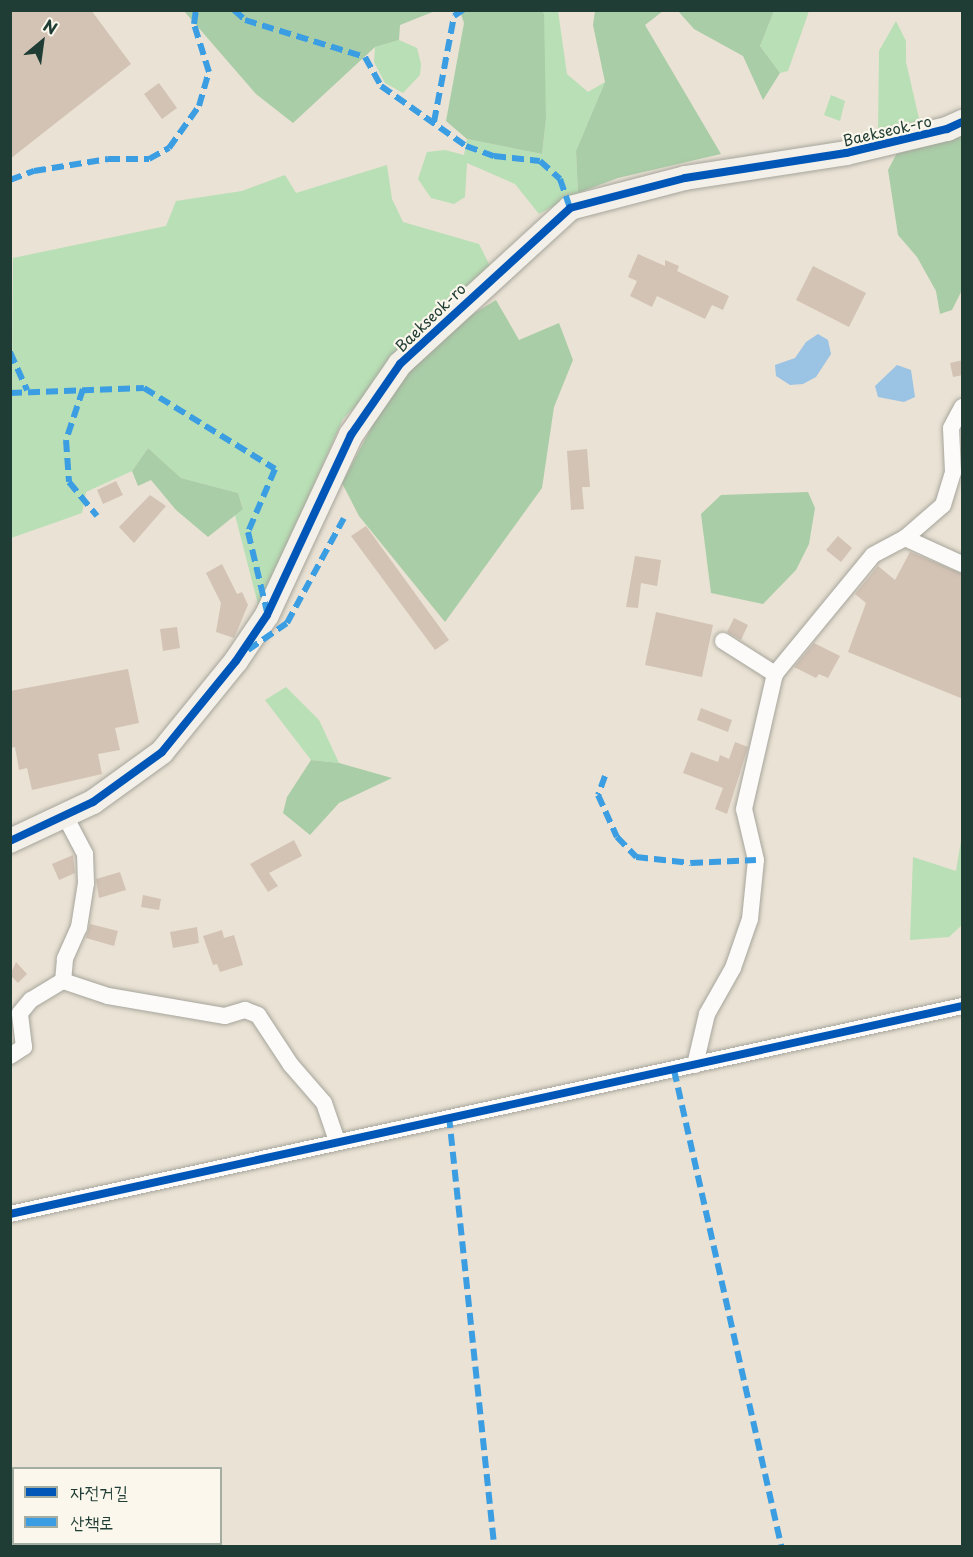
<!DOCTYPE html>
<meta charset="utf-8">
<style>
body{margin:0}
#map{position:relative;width:973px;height:1557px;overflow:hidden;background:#eae2d4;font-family:"Playpen Sans","Poor Story",sans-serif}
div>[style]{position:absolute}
.green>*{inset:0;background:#b8dfb5}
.forest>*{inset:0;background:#a9cda7}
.water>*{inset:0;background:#9bc3e4}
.building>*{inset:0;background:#d3c3b5}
.roads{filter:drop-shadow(0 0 2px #a6a59c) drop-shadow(0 0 2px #a6a59c)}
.street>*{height:16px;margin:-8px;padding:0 8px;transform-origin:8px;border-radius:8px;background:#fcfbf9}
.secondary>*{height:24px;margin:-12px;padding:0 12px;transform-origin:12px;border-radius:12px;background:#f3f0ea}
.quiet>*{height:6px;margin-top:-3px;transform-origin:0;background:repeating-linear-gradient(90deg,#3c9ee2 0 12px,transparent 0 18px)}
.cycleway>*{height:8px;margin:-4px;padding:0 4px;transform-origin:4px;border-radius:4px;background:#0057b8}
span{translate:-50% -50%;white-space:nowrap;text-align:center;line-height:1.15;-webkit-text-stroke:4.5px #fbf7ec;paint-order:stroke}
.street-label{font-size:15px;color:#1f3d34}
.frame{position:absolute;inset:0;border:12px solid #1f3d34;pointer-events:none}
.legend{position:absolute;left:12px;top:1467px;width:210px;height:78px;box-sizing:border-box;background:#fbf7ec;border:2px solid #a3ada2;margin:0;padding:8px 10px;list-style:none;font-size:18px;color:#1f3d34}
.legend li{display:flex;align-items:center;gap:12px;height:30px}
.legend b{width:30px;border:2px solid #a3ada2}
.north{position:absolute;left:12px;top:12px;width:60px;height:60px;-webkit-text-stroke:4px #fbf7ec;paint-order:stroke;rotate:29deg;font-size:16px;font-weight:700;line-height:24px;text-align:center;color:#1f3d34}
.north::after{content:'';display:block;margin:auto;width:21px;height:27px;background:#1f3d34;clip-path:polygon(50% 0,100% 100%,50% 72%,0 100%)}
</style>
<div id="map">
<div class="green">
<div style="clip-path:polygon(541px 11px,558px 11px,567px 74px,588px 92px,605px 82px,576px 151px,578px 193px,539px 214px,515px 184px,467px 163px,465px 197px,454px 204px,431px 198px,418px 179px,427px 152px,445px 150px,464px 155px,467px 139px,542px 154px,546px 119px)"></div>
<div style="clip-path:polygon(774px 11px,809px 11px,788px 71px,780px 73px,760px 46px)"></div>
<div style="clip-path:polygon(896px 21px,906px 41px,906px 62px,921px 127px,878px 134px,879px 51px)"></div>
<div style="clip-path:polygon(399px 40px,417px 48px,421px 64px,420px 75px,403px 93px,385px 83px,374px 62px,375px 47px)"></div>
<div style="clip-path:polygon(831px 95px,845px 101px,840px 121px,824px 115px)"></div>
<div style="clip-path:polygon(387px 165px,392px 199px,403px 222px,479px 244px,490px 266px,343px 419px,259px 608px,235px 515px,243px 508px,238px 493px,181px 478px,148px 448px,132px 471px,86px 492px,82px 513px,11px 538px,13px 258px,166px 226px,176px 201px,242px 191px,285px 175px,296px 193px)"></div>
<div style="clip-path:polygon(286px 687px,319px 720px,339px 763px,311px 760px,265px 700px)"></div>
<div style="clip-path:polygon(962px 834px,962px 925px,949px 937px,910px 940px,913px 857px,956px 871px)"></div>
</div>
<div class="forest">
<div style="clip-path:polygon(184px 11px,184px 10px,435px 11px,400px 25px,399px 40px,375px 47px,293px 123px,256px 94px)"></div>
<div style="clip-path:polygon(460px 11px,541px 10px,544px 14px,546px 119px,542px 154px,467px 139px,446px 121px,464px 23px)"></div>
<div style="clip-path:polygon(595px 11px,663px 11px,645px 25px,721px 154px,618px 178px,578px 193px,576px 151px,605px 82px,593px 25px)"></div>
<div style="clip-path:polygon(678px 11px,774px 11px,760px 46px,780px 73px,763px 100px,743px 56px,694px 29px)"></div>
<div style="clip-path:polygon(962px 136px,962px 290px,952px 310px,940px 314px,936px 291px,917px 257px,898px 235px,888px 170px,899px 149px)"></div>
<div style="clip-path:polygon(496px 300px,519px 340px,559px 323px,573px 360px,554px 407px,542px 488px,445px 622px,359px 516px,342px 483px,394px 385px,455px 325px)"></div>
<div style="clip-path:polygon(148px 448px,181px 478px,238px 493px,243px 509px,208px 537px,176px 510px,151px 480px,138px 486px,132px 471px)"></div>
<div style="clip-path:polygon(808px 492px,815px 508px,809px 544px,796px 570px,763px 604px,711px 593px,701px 514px,721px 495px)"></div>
<div style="clip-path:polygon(311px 760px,339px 763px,392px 778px,339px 803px,310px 835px,283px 813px,287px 797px)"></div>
</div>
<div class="water">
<div style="clip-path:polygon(818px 334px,828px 340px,831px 354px,816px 377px,803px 384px,790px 385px,776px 376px,775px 365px,795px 358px,806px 342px)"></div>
<div style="clip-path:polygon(897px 365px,911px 370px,915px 397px,904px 402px,878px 397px,875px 386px)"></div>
</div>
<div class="building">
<div style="clip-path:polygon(10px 10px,91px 10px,131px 64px,10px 159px)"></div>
<div style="clip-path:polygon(159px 83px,177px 108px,162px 119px,144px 94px)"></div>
<div style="clip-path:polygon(638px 254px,665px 266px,665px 260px,679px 266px,677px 271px,729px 296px,723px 310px,712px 305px,705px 319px,657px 296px,652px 307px,630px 296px,637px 281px,628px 277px)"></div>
<div style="clip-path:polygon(813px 266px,866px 293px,849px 327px,796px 300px)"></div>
<div style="clip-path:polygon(963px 360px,963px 375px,953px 377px,950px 363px)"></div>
<div style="clip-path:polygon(587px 449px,590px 487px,582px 487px,584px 509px,571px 510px,567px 451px)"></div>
<div style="clip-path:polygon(116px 481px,123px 495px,103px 504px,97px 490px)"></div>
<div style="clip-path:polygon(150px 495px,166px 506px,134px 543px,119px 527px)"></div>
<div style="clip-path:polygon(366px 526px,449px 640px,435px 650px,351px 536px)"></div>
<div style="clip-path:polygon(838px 536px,852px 548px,841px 562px,826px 550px)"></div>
<div style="clip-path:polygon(910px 552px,963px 574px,963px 699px,848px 652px,866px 603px,855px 594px,878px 566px,895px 580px)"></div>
<div style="clip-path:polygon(635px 556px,661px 560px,657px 586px,641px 583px,638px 608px,626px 607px)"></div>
<div style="clip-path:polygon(222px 564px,237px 594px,242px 592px,248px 605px,234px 638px,216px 632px,221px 603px,206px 573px)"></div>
<div style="clip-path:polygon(656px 612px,713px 625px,702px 677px,645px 665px)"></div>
<div style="clip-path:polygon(734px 618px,748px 625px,741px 640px,727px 632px)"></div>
<div style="clip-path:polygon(177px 627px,180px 648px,163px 651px,160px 629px)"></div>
<div style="clip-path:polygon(814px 643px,840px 656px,828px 678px,819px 674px,816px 678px,794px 667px)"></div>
<div style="clip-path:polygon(128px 669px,139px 723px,115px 728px,120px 750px,98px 754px,102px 774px,32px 790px,27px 768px,19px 770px,15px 747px,10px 748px,10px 691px)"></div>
<div style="clip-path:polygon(701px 708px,732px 720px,728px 732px,697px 720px)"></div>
<div style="clip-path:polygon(735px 742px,748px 747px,727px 814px,715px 809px,723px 788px,683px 773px,691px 752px,718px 762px,720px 755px,729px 759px)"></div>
<div style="clip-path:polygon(294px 840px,302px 856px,269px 873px,278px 886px,268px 892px,250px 864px)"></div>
<div style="clip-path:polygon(73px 855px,75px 873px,59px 880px,52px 864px)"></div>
<div style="clip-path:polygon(120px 872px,126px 890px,99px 898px,96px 879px)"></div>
<div style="clip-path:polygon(143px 895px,161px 899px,159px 910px,141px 907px)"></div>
<div style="clip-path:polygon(90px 924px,118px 931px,114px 946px,86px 938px)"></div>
<div style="clip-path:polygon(197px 927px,199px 943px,173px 948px,170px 932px)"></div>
<div style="clip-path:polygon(222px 930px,224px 938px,234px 935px,243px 965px,220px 972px,217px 964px,213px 965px,203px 936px)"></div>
<div style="clip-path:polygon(16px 962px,27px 974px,18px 983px,10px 975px)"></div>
</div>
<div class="roads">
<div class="street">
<div style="left:905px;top:538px;width:63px;rotate:24.5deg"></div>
<div style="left:723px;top:641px;width:62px;rotate:32.4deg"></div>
<div style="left:65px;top:816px;width:43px;rotate:62.2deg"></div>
<div style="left:85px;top:854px;width:29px;rotate:88deg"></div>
<div style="left:86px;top:883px;width:45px;rotate:99deg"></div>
<div style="left:79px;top:927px;width:35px;rotate:114deg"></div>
<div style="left:65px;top:959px;width:22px;rotate:95deg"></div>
<div style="left:63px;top:981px;width:47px;rotate:18.4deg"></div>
<div style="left:108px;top:996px;width:119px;rotate:9.7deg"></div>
<div style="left:225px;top:1016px;width:21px;rotate:-17deg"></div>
<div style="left:245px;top:1010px;width:14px;rotate:21deg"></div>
<div style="left:258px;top:1015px;width:60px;rotate:56.6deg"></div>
<div style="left:291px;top:1065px;width:50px;rotate:49deg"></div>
<div style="left:324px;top:1103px;width:40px;rotate:71.1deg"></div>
<div style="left:10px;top:1056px;width:17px;rotate:-33deg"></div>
<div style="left:24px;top:1047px;width:34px;rotate:-97deg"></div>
<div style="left:20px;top:1013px;width:17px;rotate:-50deg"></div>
<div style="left:31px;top:1000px;width:37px;rotate:-31deg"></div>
<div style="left:695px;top:1065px;width:52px;rotate:-76.8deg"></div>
<div style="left:707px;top:1014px;width:53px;rotate:-60.5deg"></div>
<div style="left:733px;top:968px;width:52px;rotate:-70.9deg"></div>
<div style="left:750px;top:919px;width:59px;rotate:-84.2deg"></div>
<div style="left:756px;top:860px;width:52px;rotate:-103.2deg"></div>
<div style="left:744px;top:809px;width:139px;rotate:-77.1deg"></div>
<div style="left:775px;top:674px;width:154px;rotate:-50.5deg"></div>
<div style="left:873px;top:555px;width:36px;rotate:-28deg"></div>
<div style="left:905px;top:538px;width:50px;rotate:-41deg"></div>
<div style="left:943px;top:505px;width:34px;rotate:-73deg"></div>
<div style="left:953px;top:472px;width:44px;rotate:-92.6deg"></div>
<div style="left:951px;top:428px;width:24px;rotate:-62deg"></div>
<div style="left:10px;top:1214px;width:974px;rotate:-12.32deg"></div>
</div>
<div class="secondary">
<div style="left:10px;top:841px;width:92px;rotate:-25.2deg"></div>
<div style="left:93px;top:802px;width:85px;rotate:-35.9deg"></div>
<div style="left:162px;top:752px;width:117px;rotate:-50.9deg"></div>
<div style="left:236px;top:661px;width:55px;rotate:-56deg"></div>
<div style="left:267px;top:615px;width:199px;rotate:-65deg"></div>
<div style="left:351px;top:435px;width:86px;rotate:-55.4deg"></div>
<div style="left:400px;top:364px;width:231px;rotate:-42.5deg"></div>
<div style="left:570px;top:208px;width:119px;rotate:-14.6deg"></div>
<div style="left:685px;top:178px;width:163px;rotate:-8.8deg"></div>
<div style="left:846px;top:153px;width:104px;rotate:-13.4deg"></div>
<div style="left:947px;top:129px;width:17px;rotate:-25deg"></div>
</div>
</div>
<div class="quiet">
<div style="left:234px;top:10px;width:15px;rotate:42deg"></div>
<div style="left:245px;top:20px;width:126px;rotate:17.1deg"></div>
<div style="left:365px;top:57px;width:33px;rotate:61deg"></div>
<div style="left:381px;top:86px;width:104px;rotate:35.2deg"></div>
<div style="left:466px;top:146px;width:30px;rotate:20deg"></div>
<div style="left:494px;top:156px;width:46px;rotate:6.2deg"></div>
<div style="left:540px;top:161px;width:27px;rotate:42deg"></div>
<div style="left:560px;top:179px;width:31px;rotate:71deg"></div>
<div style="left:434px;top:122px;width:108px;rotate:-79.3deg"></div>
<div style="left:454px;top:16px;width:11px;rotate:-34deg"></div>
<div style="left:10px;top:180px;width:26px;rotate:-21deg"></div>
<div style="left:34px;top:171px;width:75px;rotate:-9.2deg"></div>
<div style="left:108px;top:159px;width:41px"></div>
<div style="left:149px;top:159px;width:23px;rotate:-29deg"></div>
<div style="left:169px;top:148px;width:52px;rotate:-54.5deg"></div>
<div style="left:199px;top:106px;width:35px;rotate:-74deg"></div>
<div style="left:209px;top:72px;width:50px;rotate:-107.4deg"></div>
<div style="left:194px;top:24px;width:14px;rotate:-82deg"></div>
<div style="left:10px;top:352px;width:42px;rotate:65.9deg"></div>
<div style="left:83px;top:389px;width:54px;rotate:108.4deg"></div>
<div style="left:66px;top:440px;width:42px;rotate:85.9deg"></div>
<div style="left:69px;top:482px;width:44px;rotate:50.5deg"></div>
<div style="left:10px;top:393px;width:134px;rotate:-2.1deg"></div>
<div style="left:144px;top:388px;width:154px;rotate:31.7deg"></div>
<div style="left:275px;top:469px;width:69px;rotate:113.2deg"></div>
<div style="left:248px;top:532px;width:82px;rotate:76.6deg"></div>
<div style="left:248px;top:650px;width:47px;rotate:-34.7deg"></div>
<div style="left:287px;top:623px;width:119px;rotate:-61.5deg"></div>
<div style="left:605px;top:776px;width:20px;rotate:110deg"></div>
<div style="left:598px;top:795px;width:46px;rotate:65.7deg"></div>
<div style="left:617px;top:837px;width:28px;rotate:46deg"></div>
<div style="left:636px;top:857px;width:55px;rotate:6.2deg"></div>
<div style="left:691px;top:863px;width:65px;rotate:-2.6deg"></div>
<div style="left:674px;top:1070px;width:488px;rotate:77.3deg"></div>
<div style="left:449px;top:1116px;width:432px;rotate:84deg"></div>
</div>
<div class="cycleway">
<div style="left:10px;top:841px;width:92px;rotate:-25.2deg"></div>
<div style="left:93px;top:802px;width:85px;rotate:-35.9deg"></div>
<div style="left:162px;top:752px;width:117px;rotate:-50.9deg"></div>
<div style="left:236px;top:661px;width:55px;rotate:-56deg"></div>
<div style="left:267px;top:615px;width:199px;rotate:-65deg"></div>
<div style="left:351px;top:435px;width:86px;rotate:-55.4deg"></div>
<div style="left:400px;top:364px;width:231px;rotate:-42.5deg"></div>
<div style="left:570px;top:208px;width:119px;rotate:-14.6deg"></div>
<div style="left:685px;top:178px;width:163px;rotate:-8.8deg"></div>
<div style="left:846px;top:153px;width:104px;rotate:-13.4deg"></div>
<div style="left:947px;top:129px;width:17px;rotate:-25deg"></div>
<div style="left:10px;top:1214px;width:974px;rotate:-12.32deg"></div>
</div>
<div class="street-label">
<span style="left:887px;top:130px;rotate:-13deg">Baekseok-ro</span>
<span style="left:430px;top:317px;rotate:-44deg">Baekseok-ro</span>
</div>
<div class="frame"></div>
<ul class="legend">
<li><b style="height:8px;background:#0057b8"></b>자전거길</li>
<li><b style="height:8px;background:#3c9ee2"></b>산책로</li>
</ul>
<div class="north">N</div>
</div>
